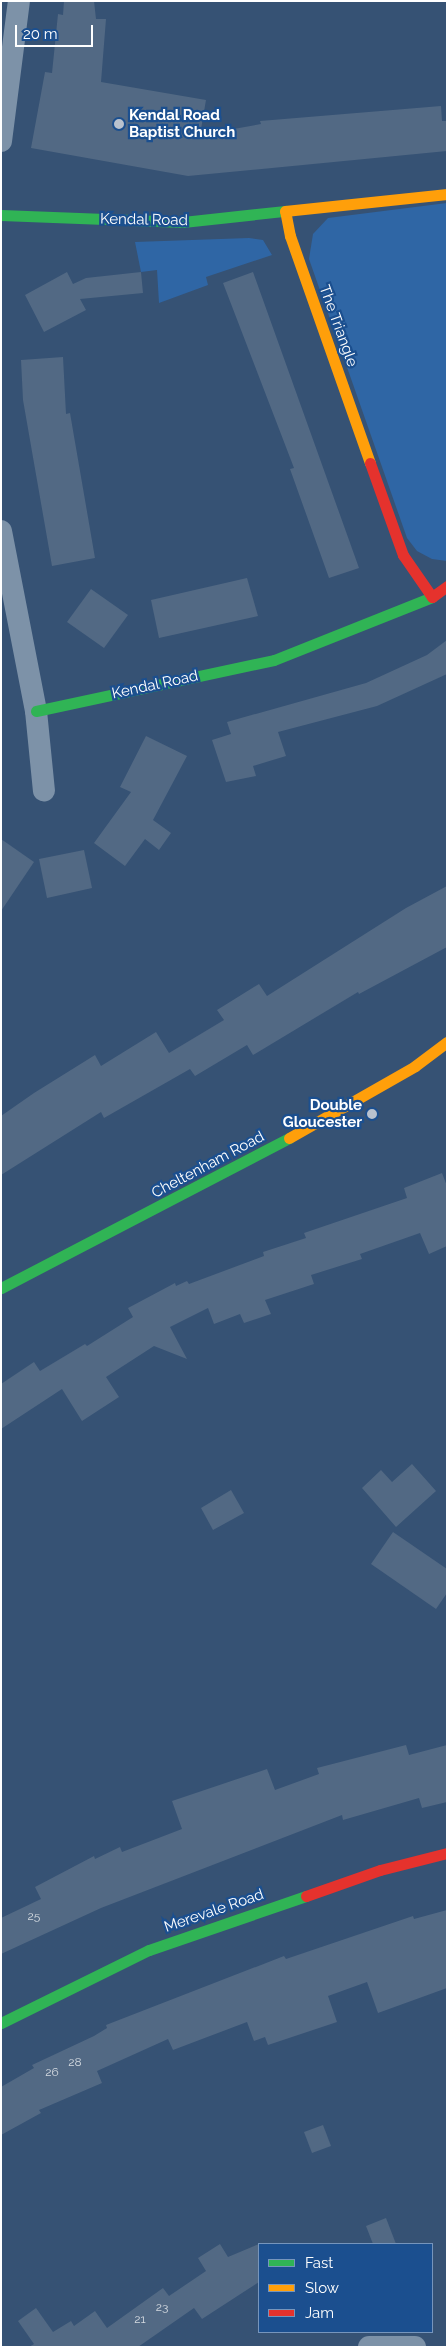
<!DOCTYPE html>
<style>
body{margin:0}
#map{position:relative;width:448px;height:2348px;overflow:hidden;background:#365274;font-family:Raleway,sans-serif}
div>[style]{position:absolute}
.green>*{inset:0;background:#2f66a5}
.building>*{inset:0;background:#526984}
.street>*{height:22px;margin:-11px;padding:0 11px;transform-origin:11px;border-radius:11px;background:#7d92a8}
.fast>*{height:11px;margin:-5.5px;padding:0 5.5px;transform-origin:5.5px;border-radius:5.5px;background:#30b455}
.slow>*{height:11px;margin:-5.5px;padding:0 5.5px;transform-origin:5.5px;border-radius:5.5px;background:#ff9f0a}
.jam>*{height:11px;margin:-5.5px;padding:0 5.5px;transform-origin:5.5px;border-radius:5.5px;background:#e5322d}
.dots>*{width:14px;height:14px;translate:-50% -50%;box-sizing:border-box;border:2px solid #1b4f8f;border-radius:50%}
span{translate:-50% -50%;white-space:nowrap;text-align:center;line-height:1.15;-webkit-text-stroke:4.5px #1b4f8f;paint-order:stroke}
.number-label{font-size:12px;color:#d4dae0}
.number-label span{-webkit-text-stroke-width:0}
.poi-label{font-size:15px;color:#fff;font-weight:700}
.left{translate:0 -50%;text-align:left}
.right{translate:-100% -50%;text-align:right}
.street-label{font-size:15px;color:#fff}
.frame{position:absolute;inset:0;border:2px solid #fff;pointer-events:none}
.legend{position:absolute;left:258px;top:2243px;width:175px;height:90px;box-sizing:border-box;background:#1b4f8f;border:1px solid #7695bc;margin:0;padding:6px 9px;list-style:none;font-size:15px;color:#fff}
.legend li{display:flex;align-items:center;gap:10px;height:25px}
.legend b{width:25px;border:1px solid #7695bc}
.scale{position:absolute;left:15px;top:25px;width:78px;height:22px;box-sizing:border-box;border:2px solid #fff;border-top:0;padding-left:6px;font-size:15px;line-height:18px;white-space:nowrap;color:#fff;-webkit-text-stroke:4px #1b4f8f;paint-order:stroke}
</style>
<div id="map">
<div class="green">
<div style="clip-path:polygon(447px 203px,447px 561px,432px 559px,417px 551px,407px 538px,309px 259px,313px 234px,328px 218px)"></div>
<div style="clip-path:polygon(249px 238px,263px 240px,272px 255px,206px 277px,208px 285px,159px 303px,157px 270px,141px 272px,135px 242px)"></div>
</div>
<div class="building">
<div style="clip-path:polygon(64px 1px,94px 1px,96px 19px,106px 19px,101px 82px,206px 100px,200px 135px,261px 124px,260px 121px,441px 106px,442px 121px,447px 121px,447px 151px,188px 176px,31px 148px,45px 72px,52px 73px,58px 14px,63px 15px)"></div>
<div style="clip-path:polygon(67px 272px,73px 284px,86px 278px,141px 272px,143px 293px,80px 299px,86px 310px,44px 332px,25px 295px)"></div>
<div style="clip-path:polygon(253px 272px,359px 568px,329px 578px,290px 469px,294px 468px,223px 283px)"></div>
<div style="clip-path:polygon(63px 357px,66px 414px,70px 413px,95px 558px,52px 566px,23px 400px,21px 360px)"></div>
<div style="clip-path:polygon(247px 578px,258px 616px,159px 638px,151px 600px)"></div>
<div style="clip-path:polygon(91px 589px,128px 615px,104px 648px,67px 622px)"></div>
<div style="clip-path:polygon(447px 640px,447px 674px,377px 706px,278px 732px,286px 756px,253px 766px,256px 776px,226px 782px,212px 740px,231px 734px,227px 722px,366px 683px,427px 655px)"></div>
<div style="clip-path:polygon(146px 736px,187px 756px,153px 820px,171px 833px,159px 850px,145px 839px,125px 866px,94px 843px,131px 792px,120px 787px)"></div>
<div style="clip-path:polygon(1px 839px,34px 862px,1px 911px)"></div>
<div style="clip-path:polygon(84px 850px,92px 888px,47px 898px,39px 859px)"></div>
<div style="clip-path:polygon(447px 886px,447px 947px,359px 994px,358px 992px,253px 1055px,247px 1045px,195px 1076px,190px 1069px,104px 1118px,101px 1112px,1px 1175px,1px 1116px,34px 1093px,95px 1055px,101px 1066px,156px 1032px,169px 1053px,224px 1020px,217px 1010px,259px 984px,267px 996px,406px 908px)"></div>
<div style="clip-path:polygon(442px 1173px,447px 1186px,447px 1246px,429px 1254px,420px 1233px,360px 1254px,362px 1259px,311px 1275px,314px 1284px,265px 1300px,271px 1314px,244px 1323px,240px 1314px,214px 1324px,208px 1308px,170px 1327px,187px 1359px,154px 1346px,106px 1377px,119px 1397px,82px 1421px,62px 1389px,1px 1429px,1px 1384px,34px 1362px,40px 1371px,85px 1344px,87px 1346px,133px 1317px,128px 1308px,175px 1283px,176px 1286px,187px 1281px,189px 1284px,264px 1256px,263px 1252px,306px 1238px,304px 1233px,407px 1198px,404px 1188px)"></div>
<div style="clip-path:polygon(412px 1464px,436px 1491px,396px 1527px,362px 1488px,381px 1470px,392px 1482px)"></div>
<div style="clip-path:polygon(231px 1490px,244px 1513px,213px 1530px,201px 1508px)"></div>
<div style="clip-path:polygon(393px 1532px,447px 1569px,447px 1593px,436px 1609px,371px 1564px)"></div>
<div style="clip-path:polygon(406px 1745px,409px 1755px,447px 1745px,447px 1802px,422px 1808px,419px 1798px,343px 1820px,342px 1815px,101px 1908px,1px 1954px,1px 1918px,41px 1899px,35px 1887px,94px 1856px,95px 1859px,120px 1847px,122px 1852px,182px 1829px,172px 1801px,267px 1769px,275px 1790px,319px 1774px,317px 1768px)"></div>
<div style="clip-path:polygon(447px 1910px,447px 1988px,378px 2013px,367px 1982px,328px 1996px,337px 2022px,268px 2045px,265px 2037px,254px 2041px,247px 2022px,173px 2050px,168px 2039px,97px 2071px,102px 2083px,39px 2110px,41px 2113px,1px 2135px,1px 2087px,34px 2068px,32px 2065px,94px 2036px,107px 2028px,106px 2025px,284px 1956px,286px 1959px,413px 1916px,414px 1919px)"></div>
<div style="clip-path:polygon(323px 2125px,331px 2146px,312px 2153px,304px 2132px)"></div>
<div style="clip-path:polygon(386px 2218px,396px 2244px,373px 2244px,366px 2226px)"></div>
<div style="clip-path:polygon(220px 2244px,228px 2257px,259px 2244px,259px 2282px,202px 2319px,194px 2308px,138px 2347px,29px 2347px,34px 2344px,18px 2321px,36px 2308px,53px 2332px,71px 2321px,74px 2326px,95px 2311px,107px 2328px,163px 2288px,169px 2296px,206px 2271px,198px 2258px)"></div>
</div>
<div class="street">
<div style="left:1px;top:141px;width:141px;rotate:-82.7deg"></div>
<div style="left:1px;top:531px;width:183px;rotate:79deg"></div>
<div style="left:36px;top:711px;width:80px;rotate:84.3deg"></div>
<div style="left:369px;top:2347px;width:46px"></div>
</div>
<div class="fast">
<div style="left:1px;top:215px;width:182px;rotate:2.2deg"></div>
<div style="left:183px;top:222px;width:103px;rotate:-6.2deg"></div>
<div style="left:36px;top:711px;width:243px;rotate:-12.1deg"></div>
<div style="left:274px;top:660px;width:170px;rotate:-21.7deg"></div>
<div style="left:1px;top:1288px;width:325px;rotate:-27.5deg"></div>
<div style="left:1px;top:2023px;width:165px;rotate:-26.3deg"></div>
<div style="left:149px;top:1950px;width:166px;rotate:-19deg"></div>
</div>
<div class="slow">
<div style="left:370px;top:463px;width:241px;rotate:-109.4deg"></div>
<div style="left:290px;top:236px;width:25px;rotate:-101deg"></div>
<div style="left:285px;top:211px;width:163px;rotate:-6deg"></div>
<div style="left:289px;top:1138px;width:145px;rotate:-29.7deg"></div>
<div style="left:415px;top:1066px;width:40px;rotate:-37deg"></div>
</div>
<div class="jam">
<div style="left:370px;top:463px;width:98px;rotate:70.3deg"></div>
<div style="left:403px;top:555px;width:51px;rotate:55.4deg"></div>
<div style="left:432px;top:597px;width:19px;rotate:-36deg"></div>
<div style="left:306px;top:1896px;width:78px;rotate:-19.4deg"></div>
<div style="left:380px;top:1870px;width:69px;rotate:-14.2deg"></div>
</div>
<div class="dots">
<div style="left:119px;top:124px;background:#b9c2ce"></div>
<div style="left:372px;top:1114px;background:#b9c2ce"></div>
</div>
<div class="number-label">
<span style="left:34px;top:1917px">25</span>
<span style="left:75px;top:2063px">28</span>
<span style="left:52px;top:2073px">26</span>
<span style="left:162px;top:2308px">23</span>
<span style="left:140px;top:2320px">21</span>
</div>
<div class="poi-label">
<span class="left" style="left:129px;top:124px">Kendal Road<br>Baptist Church</span>
<span class="right" style="left:362px;top:1114px">Double<br>Gloucester</span>
</div>
<div class="street-label">
<span style="left:144px;top:220px;rotate:1deg">Kendal Road</span>
<span style="left:338px;top:326px;rotate:70deg">The Triangle</span>
<span style="left:155px;top:685px;rotate:-12deg">Kendal Road</span>
<span style="left:208px;top:1165px;rotate:-28deg">Cheltenham Road</span>
<span style="left:214px;top:1911px;rotate:-19deg">Merevale Road</span>
</div>
<div class="frame"></div>
<ul class="legend">
<li><b style="height:6px;background:#30b455"></b>Fast</li>
<li><b style="height:6px;background:#ff9f0a"></b>Slow</li>
<li><b style="height:6px;background:#e5322d"></b>Jam</li>
</ul>
<div class="scale">20 m</div>
</div>
